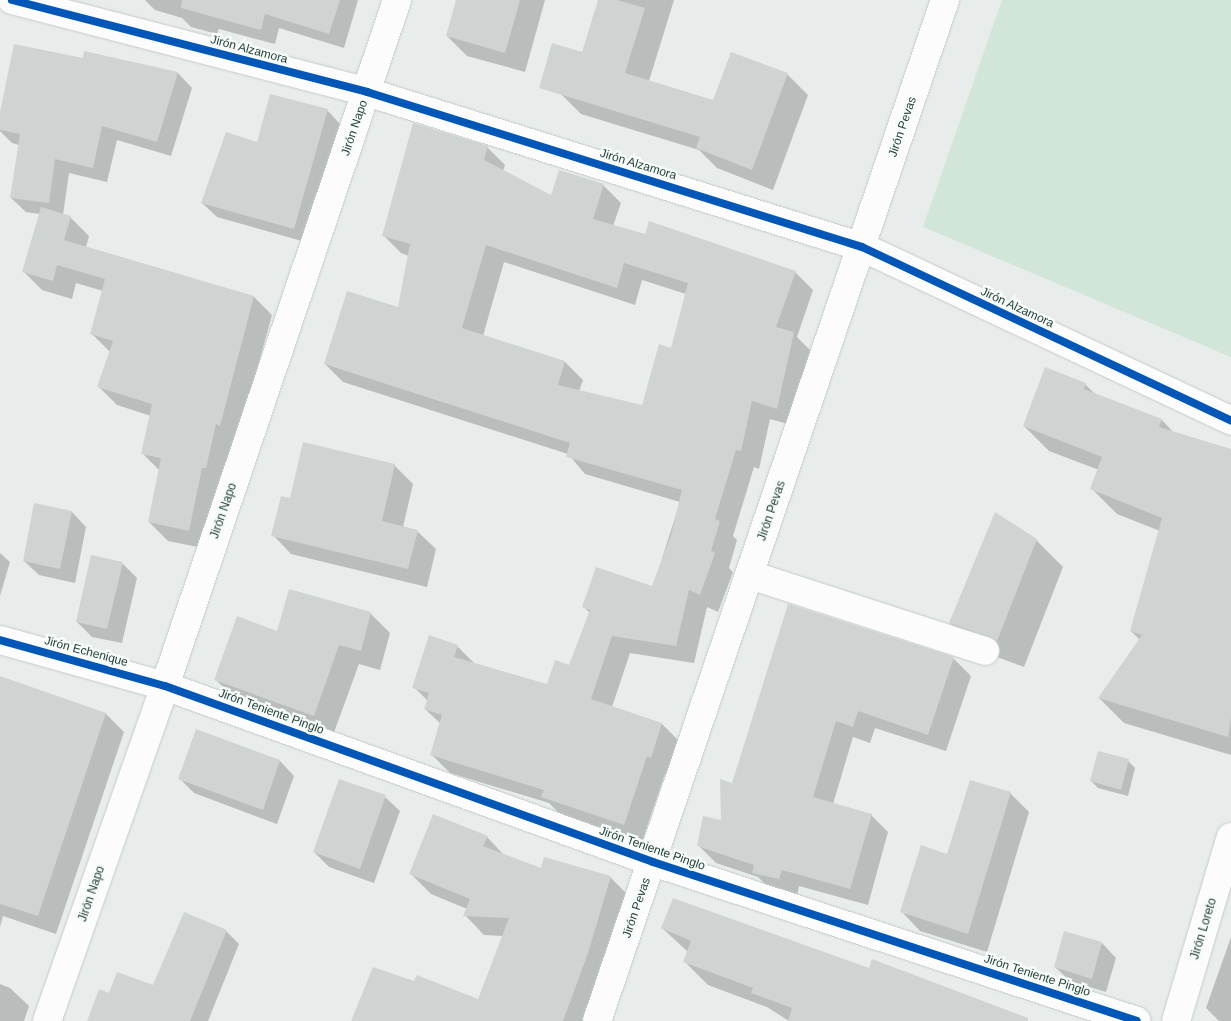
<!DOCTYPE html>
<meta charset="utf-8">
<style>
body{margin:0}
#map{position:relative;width:1231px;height:1021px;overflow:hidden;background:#e8edeb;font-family:Helvetica,sans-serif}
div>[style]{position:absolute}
.green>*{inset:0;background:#d1e6d8}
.shadow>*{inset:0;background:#0003}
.building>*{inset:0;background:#cfd4d2}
.roads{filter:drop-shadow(0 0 1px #c5cac8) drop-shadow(0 0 1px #c5cac8)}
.minor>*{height:28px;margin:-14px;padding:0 14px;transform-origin:14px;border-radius:14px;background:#fcfcfc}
.cycleway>*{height:8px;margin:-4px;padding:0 4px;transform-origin:4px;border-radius:4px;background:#0057b8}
span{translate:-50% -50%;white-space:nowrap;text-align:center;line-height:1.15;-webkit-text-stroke:5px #f7fbf9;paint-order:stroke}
.street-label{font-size:12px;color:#24423a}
</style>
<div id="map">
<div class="green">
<div style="clip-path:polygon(1002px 0,1231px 0,1231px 357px,923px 227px)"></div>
</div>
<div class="shadow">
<div style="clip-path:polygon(145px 0,358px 0,344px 48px,279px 28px,275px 44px,219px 29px,217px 34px,191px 27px,182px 18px,155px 10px)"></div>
<div style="clip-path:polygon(457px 0,545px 0,525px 72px,467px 56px,447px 36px)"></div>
<div style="clip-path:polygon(599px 0,674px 0,649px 81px,714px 101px,787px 74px,808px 95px,773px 190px,717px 168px,699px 150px,581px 114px,561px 94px,583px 54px)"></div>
<div style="clip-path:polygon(85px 53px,178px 73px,192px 88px,171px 156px,117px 140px,107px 182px,69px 173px,63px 215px,70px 217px,89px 236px,86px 247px,254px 297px,272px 315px,208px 549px,168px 541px,149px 522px,160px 471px,143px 454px,151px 416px,117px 405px,99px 387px,110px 352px,92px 334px,103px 291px,76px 283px,72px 299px,42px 290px,24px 272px,40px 214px,26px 212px,11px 198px,19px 145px,12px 143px,0 131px,0 118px,84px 60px)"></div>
<div style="clip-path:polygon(327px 110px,341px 125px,309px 243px,217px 217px,202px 203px,258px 144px)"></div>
<div style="clip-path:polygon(evenodd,487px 147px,505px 165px,503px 171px,552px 197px,603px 185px,621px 203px,613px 226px,795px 272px,813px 290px,797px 337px,811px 351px,795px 426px,770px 419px,759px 469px,754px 467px,733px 536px,737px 540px,729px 568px,733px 572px,718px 612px,707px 607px,694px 663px,630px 653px,612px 707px,662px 724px,680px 742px,669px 775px,665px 774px,642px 842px,561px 815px,549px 803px,450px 773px,432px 755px,441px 724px,425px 709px,428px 701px,414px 687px,457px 646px,475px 664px,548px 686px,570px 666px,590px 613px,584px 607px,653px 587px,680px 502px,585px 474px,568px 454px,343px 382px,325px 364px,399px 309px,409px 256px,401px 253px,383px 235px,487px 147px,504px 262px,635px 305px,642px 280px,686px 294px,672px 349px,643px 406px,579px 391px,583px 380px,565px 362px,483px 336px,504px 262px)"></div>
<div style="clip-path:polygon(1085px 384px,1096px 395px,1162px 420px,1174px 433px,1231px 450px,1231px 755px,1124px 723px,1099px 698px,1140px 640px,1131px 631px,1160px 531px,1117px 514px,1092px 489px,1099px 470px,1049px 451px,1024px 426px)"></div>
<div style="clip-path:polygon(394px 465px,413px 484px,403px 527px,417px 531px,436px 549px,427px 587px,291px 554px,273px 535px,291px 500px)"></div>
<div style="clip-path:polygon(35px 504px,72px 512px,86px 527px,75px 583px,39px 575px,24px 561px)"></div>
<div style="clip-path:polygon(1036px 540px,1063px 567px,1024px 667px,978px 650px,950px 623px)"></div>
<div style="clip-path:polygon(0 553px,10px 562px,0 596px)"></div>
<div style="clip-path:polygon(122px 563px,137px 578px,122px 643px,92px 637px,77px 622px)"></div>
<div style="clip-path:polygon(789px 605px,954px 659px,971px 676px,946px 751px,875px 728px,870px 743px,853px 737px,833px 804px,871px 815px,888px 832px,868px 905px,799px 886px,797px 896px,771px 890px,758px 877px,716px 863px,698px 845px,723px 822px)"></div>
<div style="clip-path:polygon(370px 613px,390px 633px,380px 670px,359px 664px,333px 735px,235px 699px,216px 680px,278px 632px)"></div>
<div style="clip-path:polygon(0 677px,106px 714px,124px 732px,56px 934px,3px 916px,0 927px)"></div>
<div style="clip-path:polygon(197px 731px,280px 761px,294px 776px,277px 824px,194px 793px,180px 779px)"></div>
<div style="clip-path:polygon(1128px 761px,1135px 768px,1128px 796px,1098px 788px,1091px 781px)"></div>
<div style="clip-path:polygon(1010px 793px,1029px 812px,987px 952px,920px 931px,902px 912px,948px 855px)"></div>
<div style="clip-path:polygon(385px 797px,400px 811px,374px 883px,329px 867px,314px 852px)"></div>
<div style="clip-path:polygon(487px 837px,506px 857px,542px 870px,610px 877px,630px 897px,590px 1021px,368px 1021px,479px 1000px,503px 936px,484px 935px,465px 915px,467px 909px,431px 894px,411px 874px)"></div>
<div style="clip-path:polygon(662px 928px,1011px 1021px,789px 1021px,767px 1007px,708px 985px,685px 962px,688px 952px)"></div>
<div style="clip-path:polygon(226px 931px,239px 944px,208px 1021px,89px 1021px,110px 995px,154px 987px)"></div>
<div style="clip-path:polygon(1231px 937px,1231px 1021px,1219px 1021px,1206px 1008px)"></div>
<div style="clip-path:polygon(1102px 943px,1116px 958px,1106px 992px,1070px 981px,1055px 967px)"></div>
<div style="clip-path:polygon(0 984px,10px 988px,29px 1006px,24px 1021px,0 1021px)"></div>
</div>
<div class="building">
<div style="clip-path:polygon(182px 0,340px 0,329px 34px,265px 14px,261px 30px,181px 8px)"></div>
<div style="clip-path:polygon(456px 0,520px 0,505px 53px,446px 36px)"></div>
<div style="clip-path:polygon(598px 0,617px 0,645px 8px,625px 73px,713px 100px,731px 52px,788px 73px,752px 170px,696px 148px,700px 137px,539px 88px,552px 43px,582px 52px)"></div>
<div style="clip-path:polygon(14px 44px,83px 58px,84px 51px,178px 72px,157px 142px,102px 126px,93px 168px,55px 159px,49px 203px,10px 198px,20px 134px,0 130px,0 112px)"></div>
<div style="clip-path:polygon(270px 94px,328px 109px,294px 229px,201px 203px,226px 132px,257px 142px)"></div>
<div style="clip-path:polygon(evenodd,413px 123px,488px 146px,484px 160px,551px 195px,559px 170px,604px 184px,593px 219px,645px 234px,649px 221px,796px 271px,776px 327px,794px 332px,777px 409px,752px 401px,741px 451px,736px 450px,715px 519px,720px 521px,711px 551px,715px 553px,700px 595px,689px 590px,676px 646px,612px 636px,591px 699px,662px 723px,651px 758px,647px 756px,624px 825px,541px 797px,544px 790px,430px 755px,442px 715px,424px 709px,429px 693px,412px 688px,429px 635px,458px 645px,454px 657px,547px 684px,555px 660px,569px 665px,590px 610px,582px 607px,596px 567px,652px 586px,671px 535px,682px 490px,566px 457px,570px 443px,324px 364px,347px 291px,398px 307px,410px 244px,382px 236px,413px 123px,486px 245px,617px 288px,624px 263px,688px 283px,671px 348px,659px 344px,642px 405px,558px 385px,565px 361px,462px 328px,486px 245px)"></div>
<div style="clip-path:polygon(41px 207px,71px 216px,64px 240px,254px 296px,220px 426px,216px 424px,206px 468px,202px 468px,189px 531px,148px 522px,161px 458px,141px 454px,152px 404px,97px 387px,113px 341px,90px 334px,105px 279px,57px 265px,53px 281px,22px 272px)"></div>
<div style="clip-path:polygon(1045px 367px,1086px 383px,1084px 389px,1162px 419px,1159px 427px,1231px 449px,1231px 718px,1228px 737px,1098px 698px,1142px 635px,1130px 631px,1162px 518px,1090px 489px,1102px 457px,1023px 426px)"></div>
<div style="clip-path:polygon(303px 442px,395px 464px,382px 521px,418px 530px,408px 569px,271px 536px,281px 496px,290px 498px)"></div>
<div style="clip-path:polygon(34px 503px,72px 511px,60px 569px,23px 561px)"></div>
<div style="clip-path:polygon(995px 512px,1037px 539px,997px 641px,949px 623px)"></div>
<div style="clip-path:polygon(91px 555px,123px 562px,107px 629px,76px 622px)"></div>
<div style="clip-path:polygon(289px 589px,371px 612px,361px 651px,339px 645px,314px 716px,214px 680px,237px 616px,277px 631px)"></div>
<div style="clip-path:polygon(788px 604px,954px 657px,928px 735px,858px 711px,853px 727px,836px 721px,813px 797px,872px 814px,850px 889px,782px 870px,779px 879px,752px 873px,754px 865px,697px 846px,703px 816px,721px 820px,720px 779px,732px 783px)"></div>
<div style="clip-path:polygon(0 676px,106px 713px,38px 916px,0 904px)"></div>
<div style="clip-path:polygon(196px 729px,280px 760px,263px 810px,178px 779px)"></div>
<div style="clip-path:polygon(1098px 751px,1129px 759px,1121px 790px,1090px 781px)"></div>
<div style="clip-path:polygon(339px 779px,386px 795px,360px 869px,313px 852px)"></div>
<div style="clip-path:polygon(970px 780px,1011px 792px,968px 934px,900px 912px,921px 845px,947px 854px)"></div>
<div style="clip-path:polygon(433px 814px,488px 836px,483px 846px,541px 868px,544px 857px,611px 876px,588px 953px,563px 1021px,351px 1021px,373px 967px,414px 981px,417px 975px,478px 999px,509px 918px,463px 916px,470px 899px,409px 874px)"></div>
<div style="clip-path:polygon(673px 898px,869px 968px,872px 959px,1028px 1018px,1028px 1021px,788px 1021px,792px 1008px,751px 993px,753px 988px,683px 962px,691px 941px,661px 928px)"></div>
<div style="clip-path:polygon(184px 912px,227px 930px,190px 1021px,87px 1021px,99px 989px,109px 993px,117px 972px,153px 985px)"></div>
<div style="clip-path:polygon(1064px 931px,1102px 942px,1092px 979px,1054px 967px)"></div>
</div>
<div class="roads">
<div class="minor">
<div style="left:12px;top:0;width:367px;rotate:14.5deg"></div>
<div style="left:367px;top:92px;width:519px;rotate:17.39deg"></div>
<div style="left:862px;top:247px;width:408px;rotate:25.2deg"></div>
<div style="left:750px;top:575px;width:247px;rotate:17.9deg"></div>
<div style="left:0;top:640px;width:171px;rotate:15.6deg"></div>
<div style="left:165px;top:686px;width:519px;rotate:19.83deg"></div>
<div style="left:653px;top:862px;width:509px;rotate:18.19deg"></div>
<div style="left:47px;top:1021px;width:355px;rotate:-70.6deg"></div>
<div style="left:165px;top:686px;width:724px;rotate:-71.31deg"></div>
<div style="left:597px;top:1021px;width:1079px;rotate:-71.18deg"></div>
<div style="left:1176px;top:1021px;width:192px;rotate:-73.4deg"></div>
</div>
</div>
<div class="cycleway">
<div style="left:12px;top:0;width:367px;rotate:14.5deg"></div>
<div style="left:367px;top:92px;width:519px;rotate:17.39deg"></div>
<div style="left:862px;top:247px;width:408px;rotate:25.2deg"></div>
<div style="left:0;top:640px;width:171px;rotate:15.6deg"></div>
<div style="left:165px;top:686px;width:519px;rotate:19.83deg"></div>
<div style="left:653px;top:862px;width:509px;rotate:18.19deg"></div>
</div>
<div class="street-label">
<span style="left:249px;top:50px;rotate:15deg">Jirón Alzamora</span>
<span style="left:903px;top:127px;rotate:-71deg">Jirón Pevas</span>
<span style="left:355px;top:128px;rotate:-71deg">Jirón Napo</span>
<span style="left:638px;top:165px;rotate:17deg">Jirón Alzamora</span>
<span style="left:1017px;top:308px;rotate:25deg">Jirón Alzamora</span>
<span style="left:224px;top:511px;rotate:-71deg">Jirón Napo</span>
<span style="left:772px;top:511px;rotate:-71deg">Jirón Pevas</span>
<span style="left:86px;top:652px;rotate:15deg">Jirón Echenique</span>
<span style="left:271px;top:712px;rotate:20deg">Jirón Teniente Pinglo</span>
<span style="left:652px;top:849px;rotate:19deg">Jirón Teniente Pinglo</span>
<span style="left:92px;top:894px;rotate:-71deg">Jirón Napo</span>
<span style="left:637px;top:908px;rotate:-71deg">Jirón Pevas</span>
<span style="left:1204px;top:929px;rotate:-73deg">Jirón Loreto</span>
<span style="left:1037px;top:976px;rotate:18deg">Jirón Teniente Pinglo</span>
</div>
</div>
